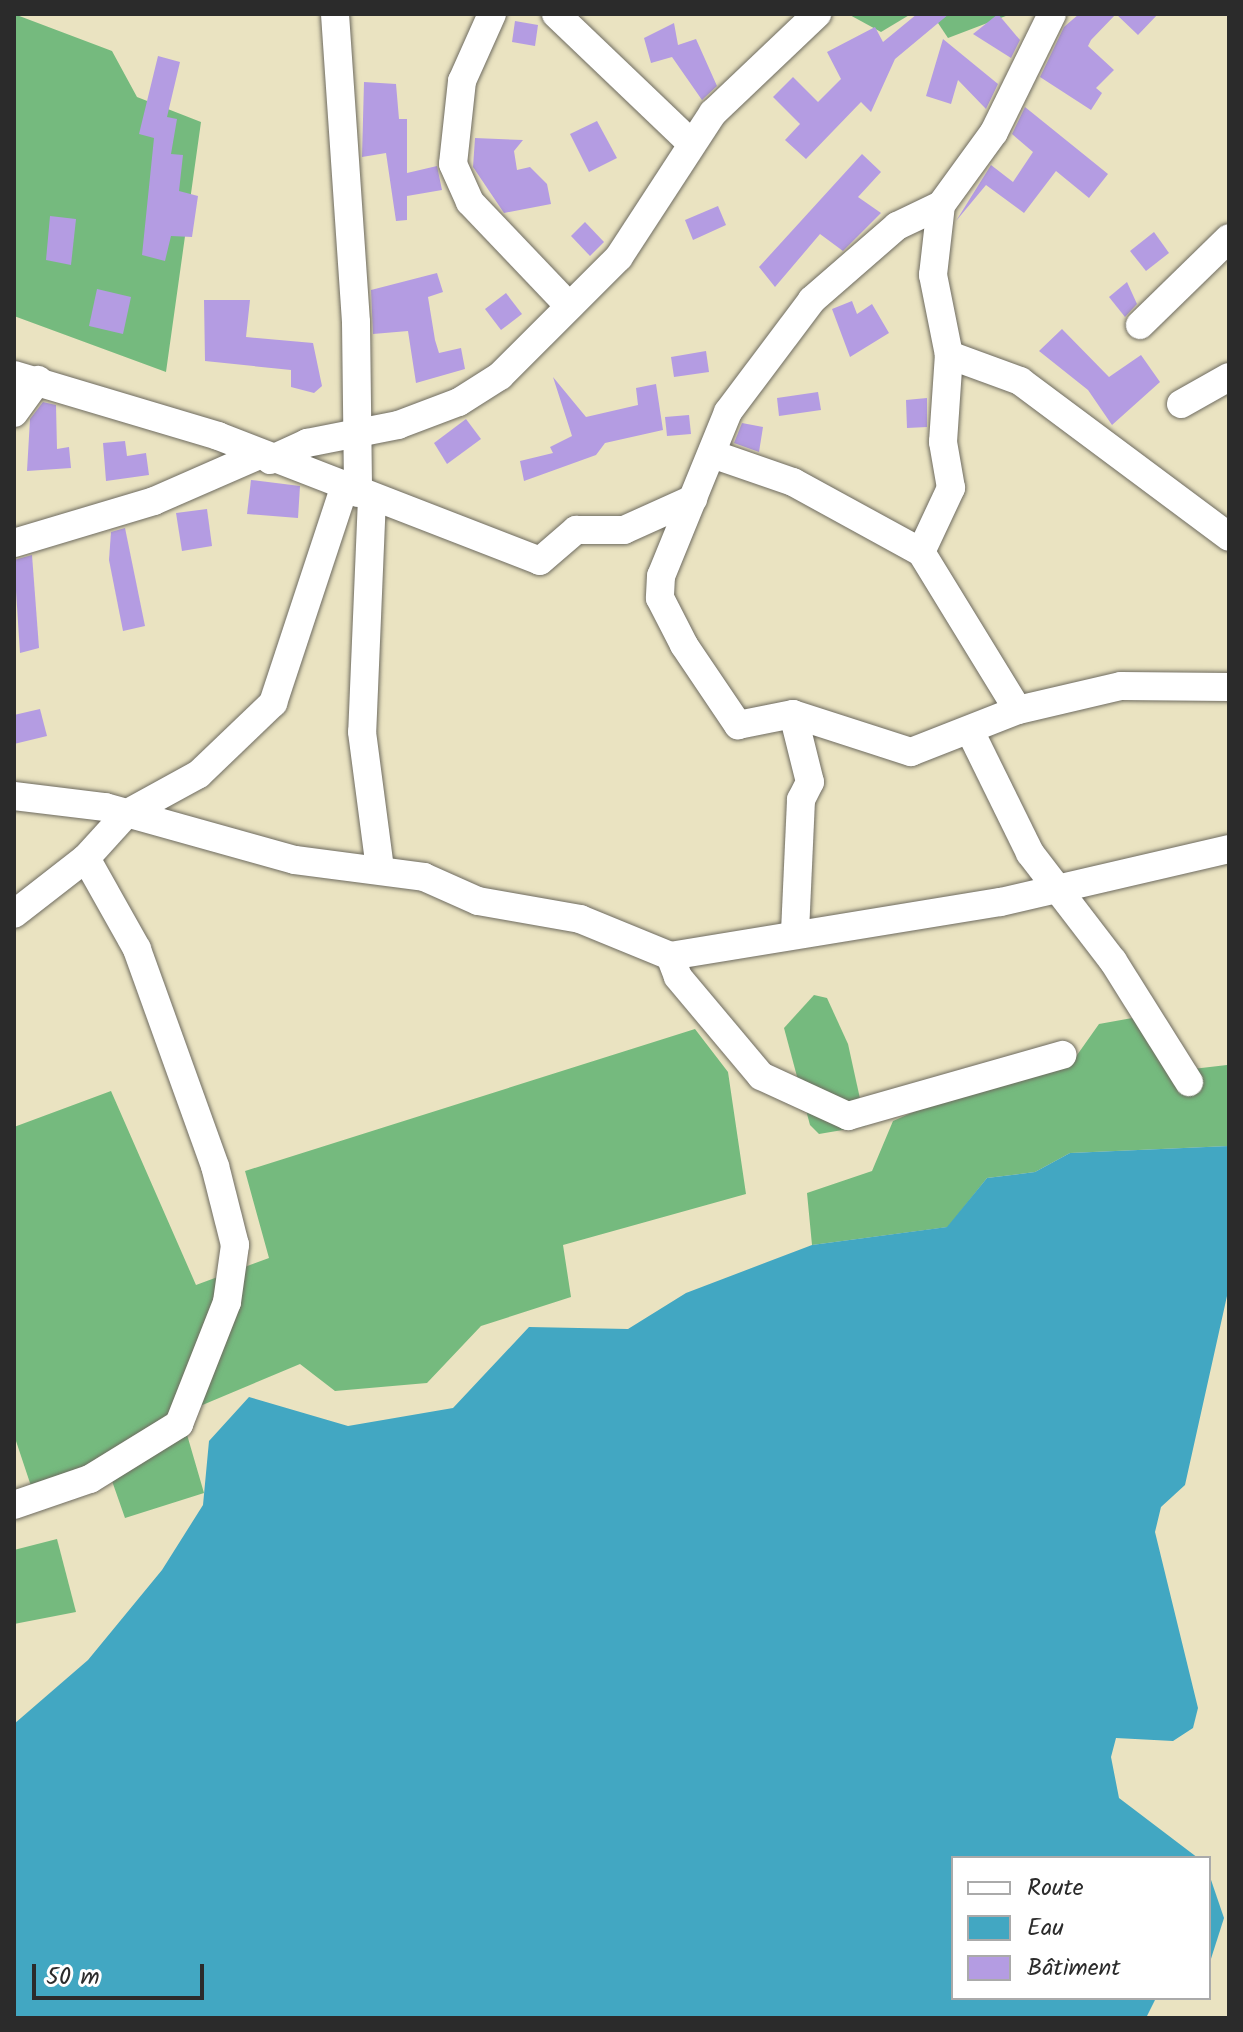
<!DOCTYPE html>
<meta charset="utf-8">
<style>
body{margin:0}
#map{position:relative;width:1243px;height:2032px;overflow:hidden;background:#eae3c1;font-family:Kalam,sans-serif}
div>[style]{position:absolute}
.forest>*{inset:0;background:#75ba7e}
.water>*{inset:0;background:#42a7c2}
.building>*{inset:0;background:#b49ce2}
.roads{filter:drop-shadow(0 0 2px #6e6b60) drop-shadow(0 0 2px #6e6b60)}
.minor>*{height:28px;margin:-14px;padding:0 14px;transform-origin:14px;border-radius:14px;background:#fff}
span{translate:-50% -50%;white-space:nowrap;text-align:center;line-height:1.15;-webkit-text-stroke:7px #fff;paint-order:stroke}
.frame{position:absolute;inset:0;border:16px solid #2b2b2b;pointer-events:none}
.legend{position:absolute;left:951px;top:1856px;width:260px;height:144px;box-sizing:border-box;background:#fff;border:2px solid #aaa;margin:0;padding:10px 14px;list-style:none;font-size:24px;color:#2b2b2b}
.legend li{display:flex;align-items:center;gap:16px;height:40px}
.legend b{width:40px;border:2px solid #aaa}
.scale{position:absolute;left:32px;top:1964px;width:172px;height:36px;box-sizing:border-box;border:4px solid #2b2b2b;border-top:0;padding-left:10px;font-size:24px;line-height:28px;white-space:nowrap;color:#2b2b2b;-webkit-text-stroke:6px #fff;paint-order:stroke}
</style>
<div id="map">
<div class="forest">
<div style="clip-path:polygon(14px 14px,112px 51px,137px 97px,201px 122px,166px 372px,14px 316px)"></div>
<div style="clip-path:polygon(848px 14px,911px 14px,881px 32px)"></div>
<div style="clip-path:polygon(932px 14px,1011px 14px,948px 38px)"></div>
<div style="clip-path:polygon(814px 995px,827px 998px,848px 1044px,866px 1126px,819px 1134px,810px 1125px,784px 1028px)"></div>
<div style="clip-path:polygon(1160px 1013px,1167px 1072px,1227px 1065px,1229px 1146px,1070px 1153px,1035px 1172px,987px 1178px,948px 1227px,812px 1245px,807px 1193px,872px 1171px,893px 1121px,986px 1080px,1070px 1065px,1099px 1024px)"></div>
<div style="clip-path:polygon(695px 1029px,728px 1072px,746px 1194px,563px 1245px,571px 1297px,481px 1326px,427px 1383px,335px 1391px,300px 1364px,181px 1414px,204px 1493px,125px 1518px,105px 1461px,34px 1495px,14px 1435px,14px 1127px,111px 1091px,196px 1285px,269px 1258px,245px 1171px)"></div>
<div style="clip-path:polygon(57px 1539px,76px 1612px,14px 1624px,14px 1550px)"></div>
</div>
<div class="water">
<div style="clip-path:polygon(1229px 1146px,1229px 1287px,1185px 1485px,1161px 1507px,1155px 1532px,1198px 1708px,1193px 1728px,1173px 1741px,1116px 1738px,1111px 1757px,1119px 1798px,1198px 1858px,953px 1858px,953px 1998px,1156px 1998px,1146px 2018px,14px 2018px,14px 1724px,88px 1660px,162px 1570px,203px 1505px,209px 1441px,249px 1397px,348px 1426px,453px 1408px,529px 1327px,628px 1329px,686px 1293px,812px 1245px,947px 1227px,987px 1178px,1035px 1172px,1070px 1153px)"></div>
<div style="clip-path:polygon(1209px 1874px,1224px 1918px,1209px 1965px)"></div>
</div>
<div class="building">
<div style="clip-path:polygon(917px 14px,949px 14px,895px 59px,871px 112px,861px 102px,806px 159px,785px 140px,800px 124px,773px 97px,793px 77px,818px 102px,841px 79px,827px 52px,875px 27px,883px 42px)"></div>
<div style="clip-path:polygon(998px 14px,1020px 40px,1011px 58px,973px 34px)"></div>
<div style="clip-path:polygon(1079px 14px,1158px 14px,1138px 35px,1116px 14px,1091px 40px,1088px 46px,1114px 70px,1096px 88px,1102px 93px,1091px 110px,1040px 77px,1064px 27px)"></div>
<div style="clip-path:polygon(515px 21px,538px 25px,535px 46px,512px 42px)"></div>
<div style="clip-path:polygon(674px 23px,678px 45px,696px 39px,717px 86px,702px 100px,672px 57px,651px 63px,644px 38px)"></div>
<div style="clip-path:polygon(943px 39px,998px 84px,986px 109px,958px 80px,951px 104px,926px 96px)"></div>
<div style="clip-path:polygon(158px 56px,180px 62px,167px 117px,177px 119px,171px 154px,183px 155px,179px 191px,198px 196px,192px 237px,171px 236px,165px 261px,142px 255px,154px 138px,139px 134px)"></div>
<div style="clip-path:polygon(364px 82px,396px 84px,399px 119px,407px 119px,407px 173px,437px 166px,442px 190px,407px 196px,407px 220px,396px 221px,386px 153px,362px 157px)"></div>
<div style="clip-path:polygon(1025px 107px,1108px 174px,1089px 198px,1056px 171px,1024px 213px,986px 185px,956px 221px,991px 165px,1013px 182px,1033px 152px,1012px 134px)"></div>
<div style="clip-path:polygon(597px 121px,617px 158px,589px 172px,570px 134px)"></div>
<div style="clip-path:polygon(475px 138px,523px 140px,514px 151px,517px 170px,530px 167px,547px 184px,551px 204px,504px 213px,473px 167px)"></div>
<div style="clip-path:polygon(862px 154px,881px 172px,858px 197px,881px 213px,843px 251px,820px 234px,775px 287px,759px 267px)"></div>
<div style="clip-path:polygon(718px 206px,726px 225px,693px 240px,685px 220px)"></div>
<div style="clip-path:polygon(50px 216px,76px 219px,71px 265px,46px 260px)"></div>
<div style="clip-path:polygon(585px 222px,604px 242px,590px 256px,571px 236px)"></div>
<div style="clip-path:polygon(1154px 232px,1169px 253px,1146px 271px,1130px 251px)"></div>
<div style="clip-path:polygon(437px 273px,443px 292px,428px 297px,435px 340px,439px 353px,461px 348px,465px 369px,416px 383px,408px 331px,373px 334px,371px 290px)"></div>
<div style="clip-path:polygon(1127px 282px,1137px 304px,1125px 317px,1109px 297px)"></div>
<div style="clip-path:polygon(97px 289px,131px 297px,123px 334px,89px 326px)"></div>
<div style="clip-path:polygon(506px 293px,522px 314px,501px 330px,485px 309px)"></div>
<div style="clip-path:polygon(204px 300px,250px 300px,246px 337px,313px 343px,322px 386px,314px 393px,291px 387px,291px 370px,205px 361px)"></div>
<div style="clip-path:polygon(852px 301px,857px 314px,872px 304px,889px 333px,850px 357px,832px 309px)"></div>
<div style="clip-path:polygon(1062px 329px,1109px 377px,1141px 355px,1160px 382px,1112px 425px,1088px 390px,1039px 351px)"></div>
<div style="clip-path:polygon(706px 351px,709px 372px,674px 377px,671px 357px)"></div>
<div style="clip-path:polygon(553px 377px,586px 417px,638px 405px,636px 388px,656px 384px,663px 430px,605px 443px,596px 455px,524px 481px,520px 461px,553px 453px,550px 447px,572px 436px)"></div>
<div style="clip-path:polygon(818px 392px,821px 410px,779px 416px,777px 398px)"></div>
<div style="clip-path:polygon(927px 398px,927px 427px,907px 428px,906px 400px)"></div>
<div style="clip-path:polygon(43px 402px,56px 405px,57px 449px,69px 447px,71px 468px,27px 471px,30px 419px)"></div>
<div style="clip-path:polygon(689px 415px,691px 434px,667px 436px,665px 417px)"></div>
<div style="clip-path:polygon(466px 419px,481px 439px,447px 464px,434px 443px)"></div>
<div style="clip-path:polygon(742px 423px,763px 427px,759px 452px,734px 443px)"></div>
<div style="clip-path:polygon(125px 441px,127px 456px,146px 453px,149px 475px,106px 481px,103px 443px)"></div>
<div style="clip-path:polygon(251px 480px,300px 486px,298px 518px,247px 514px)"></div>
<div style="clip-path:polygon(207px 509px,212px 546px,182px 551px,176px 513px)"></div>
<div style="clip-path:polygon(125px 528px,145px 626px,123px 631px,109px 560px,111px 532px)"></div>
<div style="clip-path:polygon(32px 555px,39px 648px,20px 653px,14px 560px)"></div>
<div style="clip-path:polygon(40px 709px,47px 736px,14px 744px,14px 715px)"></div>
</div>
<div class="roads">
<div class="minor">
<div style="left:335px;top:14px;width:309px;rotate:86.1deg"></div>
<div style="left:356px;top:322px;width:171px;rotate:89.3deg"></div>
<div style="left:492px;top:14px;width:73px;rotate:114.1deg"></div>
<div style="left:462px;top:81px;width:83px;rotate:96.2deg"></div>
<div style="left:453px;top:164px;width:42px;rotate:65.9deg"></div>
<div style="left:470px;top:202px;width:144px;rotate:46.4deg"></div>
<div style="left:556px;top:14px;width:184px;rotate:43.7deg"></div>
<div style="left:941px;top:205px;width:49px;rotate:154.5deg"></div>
<div style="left:897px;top:226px;width:113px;rotate:139deg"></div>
<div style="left:812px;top:300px;width:140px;rotate:126.9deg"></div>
<div style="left:728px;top:412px;width:177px;rotate:112.2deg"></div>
<div style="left:661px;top:576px;width:22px;rotate:93deg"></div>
<div style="left:660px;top:598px;width:53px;rotate:62.9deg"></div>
<div style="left:684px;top:645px;width:97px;rotate:56deg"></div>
<div style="left:738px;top:725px;width:56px;rotate:-11.3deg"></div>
<div style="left:793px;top:714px;width:124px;rotate:17.9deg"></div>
<div style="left:911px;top:752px;width:115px;rotate:-21.4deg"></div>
<div style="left:1018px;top:710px;width:106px;rotate:-13.1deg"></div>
<div style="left:1121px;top:686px;width:108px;rotate:0.5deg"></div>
<div style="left:1140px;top:325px;width:124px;rotate:-44.3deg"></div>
<div style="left:949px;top:355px;width:76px;rotate:20.1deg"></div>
<div style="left:1020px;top:381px;width:261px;rotate:36.7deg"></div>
<div style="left:14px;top:375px;width:213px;rotate:16.6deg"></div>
<div style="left:218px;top:436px;width:345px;rotate:21.2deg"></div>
<div style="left:540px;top:561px;width:48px;rotate:-40.7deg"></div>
<div style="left:576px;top:530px;width:48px"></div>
<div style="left:624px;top:530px;width:76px;rotate:-24.2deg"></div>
<div style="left:1181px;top:404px;width:55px;rotate:-29.4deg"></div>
<div style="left:14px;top:413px;width:41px;rotate:-54deg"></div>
<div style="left:712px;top:454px;width:86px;rotate:19.1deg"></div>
<div style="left:793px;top:482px;width:146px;rotate:28.7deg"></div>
<div style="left:921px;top:552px;width:185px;rotate:58.5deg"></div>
<div style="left:270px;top:460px;width:41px;rotate:-24.7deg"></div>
<div style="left:307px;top:443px;width:93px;rotate:-11.2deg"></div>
<div style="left:398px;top:425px;width:65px;rotate:-20.7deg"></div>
<div style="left:459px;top:402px;width:49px;rotate:-32.4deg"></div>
<div style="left:500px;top:376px;width:168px;rotate:-45deg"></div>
<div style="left:619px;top:257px;width:172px;rotate:-56.9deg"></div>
<div style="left:713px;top:113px;width:144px;rotate:-43.6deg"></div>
<div style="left:372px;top:498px;width:234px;rotate:92.4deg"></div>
<div style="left:362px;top:732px;width:137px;rotate:82.5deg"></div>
<div style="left:14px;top:543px;width:146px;rotate:-16.7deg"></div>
<div style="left:154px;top:501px;width:112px;rotate:-23.6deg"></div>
<div style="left:921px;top:552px;width:71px;rotate:-64.9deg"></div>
<div style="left:951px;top:488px;width:47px;rotate:-99.9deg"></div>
<div style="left:943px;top:442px;width:87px;rotate:-86.1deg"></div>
<div style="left:949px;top:355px;width:82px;rotate:-101.3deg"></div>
<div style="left:933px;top:275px;width:70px;rotate:-83.5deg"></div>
<div style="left:941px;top:205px;width:90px;rotate:-54deg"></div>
<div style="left:994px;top:132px;width:131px;rotate:-63.8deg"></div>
<div style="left:793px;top:714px;width:70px;rotate:76deg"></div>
<div style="left:810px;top:782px;width:20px;rotate:117deg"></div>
<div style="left:801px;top:800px;width:134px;rotate:92.6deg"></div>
<div style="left:971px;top:733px;width:134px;rotate:63.8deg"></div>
<div style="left:1030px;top:853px;width:136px;rotate:52.5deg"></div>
<div style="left:1113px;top:961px;width:143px;rotate:57.9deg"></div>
<div style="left:14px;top:796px;width:92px;rotate:6.9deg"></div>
<div style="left:105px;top:807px;width:197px;rotate:15.6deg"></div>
<div style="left:295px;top:860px;width:130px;rotate:7.5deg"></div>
<div style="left:424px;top:877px;width:59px;rotate:24deg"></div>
<div style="left:478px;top:901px;width:104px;rotate:10deg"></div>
<div style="left:580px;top:919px;width:97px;rotate:22.3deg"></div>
<div style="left:670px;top:956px;width:335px;rotate:-9.3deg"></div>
<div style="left:1001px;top:902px;width:234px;rotate:-13.1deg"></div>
<div style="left:14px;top:914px;width:91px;rotate:-37.9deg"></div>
<div style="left:86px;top:858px;width:59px;rotate:-47.7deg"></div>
<div style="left:126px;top:814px;width:83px;rotate:-28.7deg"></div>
<div style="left:199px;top:774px;width:103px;rotate:-43.8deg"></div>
<div style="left:273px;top:703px;width:226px;rotate:-71.7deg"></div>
<div style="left:670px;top:956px;width:22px;rotate:69deg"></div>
<div style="left:678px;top:977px;width:129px;rotate:50deg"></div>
<div style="left:761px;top:1076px;width:96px;rotate:24.7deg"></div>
<div style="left:848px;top:1116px;width:223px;rotate:-15.9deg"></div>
<div style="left:14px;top:1505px;width:80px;rotate:-18.9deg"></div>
<div style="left:90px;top:1479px;width:105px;rotate:-31.7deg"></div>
<div style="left:179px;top:1424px;width:131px;rotate:-68.5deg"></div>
<div style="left:227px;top:1302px;width:58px;rotate:-82deg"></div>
<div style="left:235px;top:1245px;width:81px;rotate:-104.2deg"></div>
<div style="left:215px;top:1166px;width:231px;rotate:-109.8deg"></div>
<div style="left:137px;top:949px;width:104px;rotate:-119.3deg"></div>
</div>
</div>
<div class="frame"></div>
<ul class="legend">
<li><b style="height:10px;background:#fff"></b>Route</li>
<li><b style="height:22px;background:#42a7c2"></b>Eau</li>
<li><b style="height:22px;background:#b49ce2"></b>Bâtiment</li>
</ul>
<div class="scale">50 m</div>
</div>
